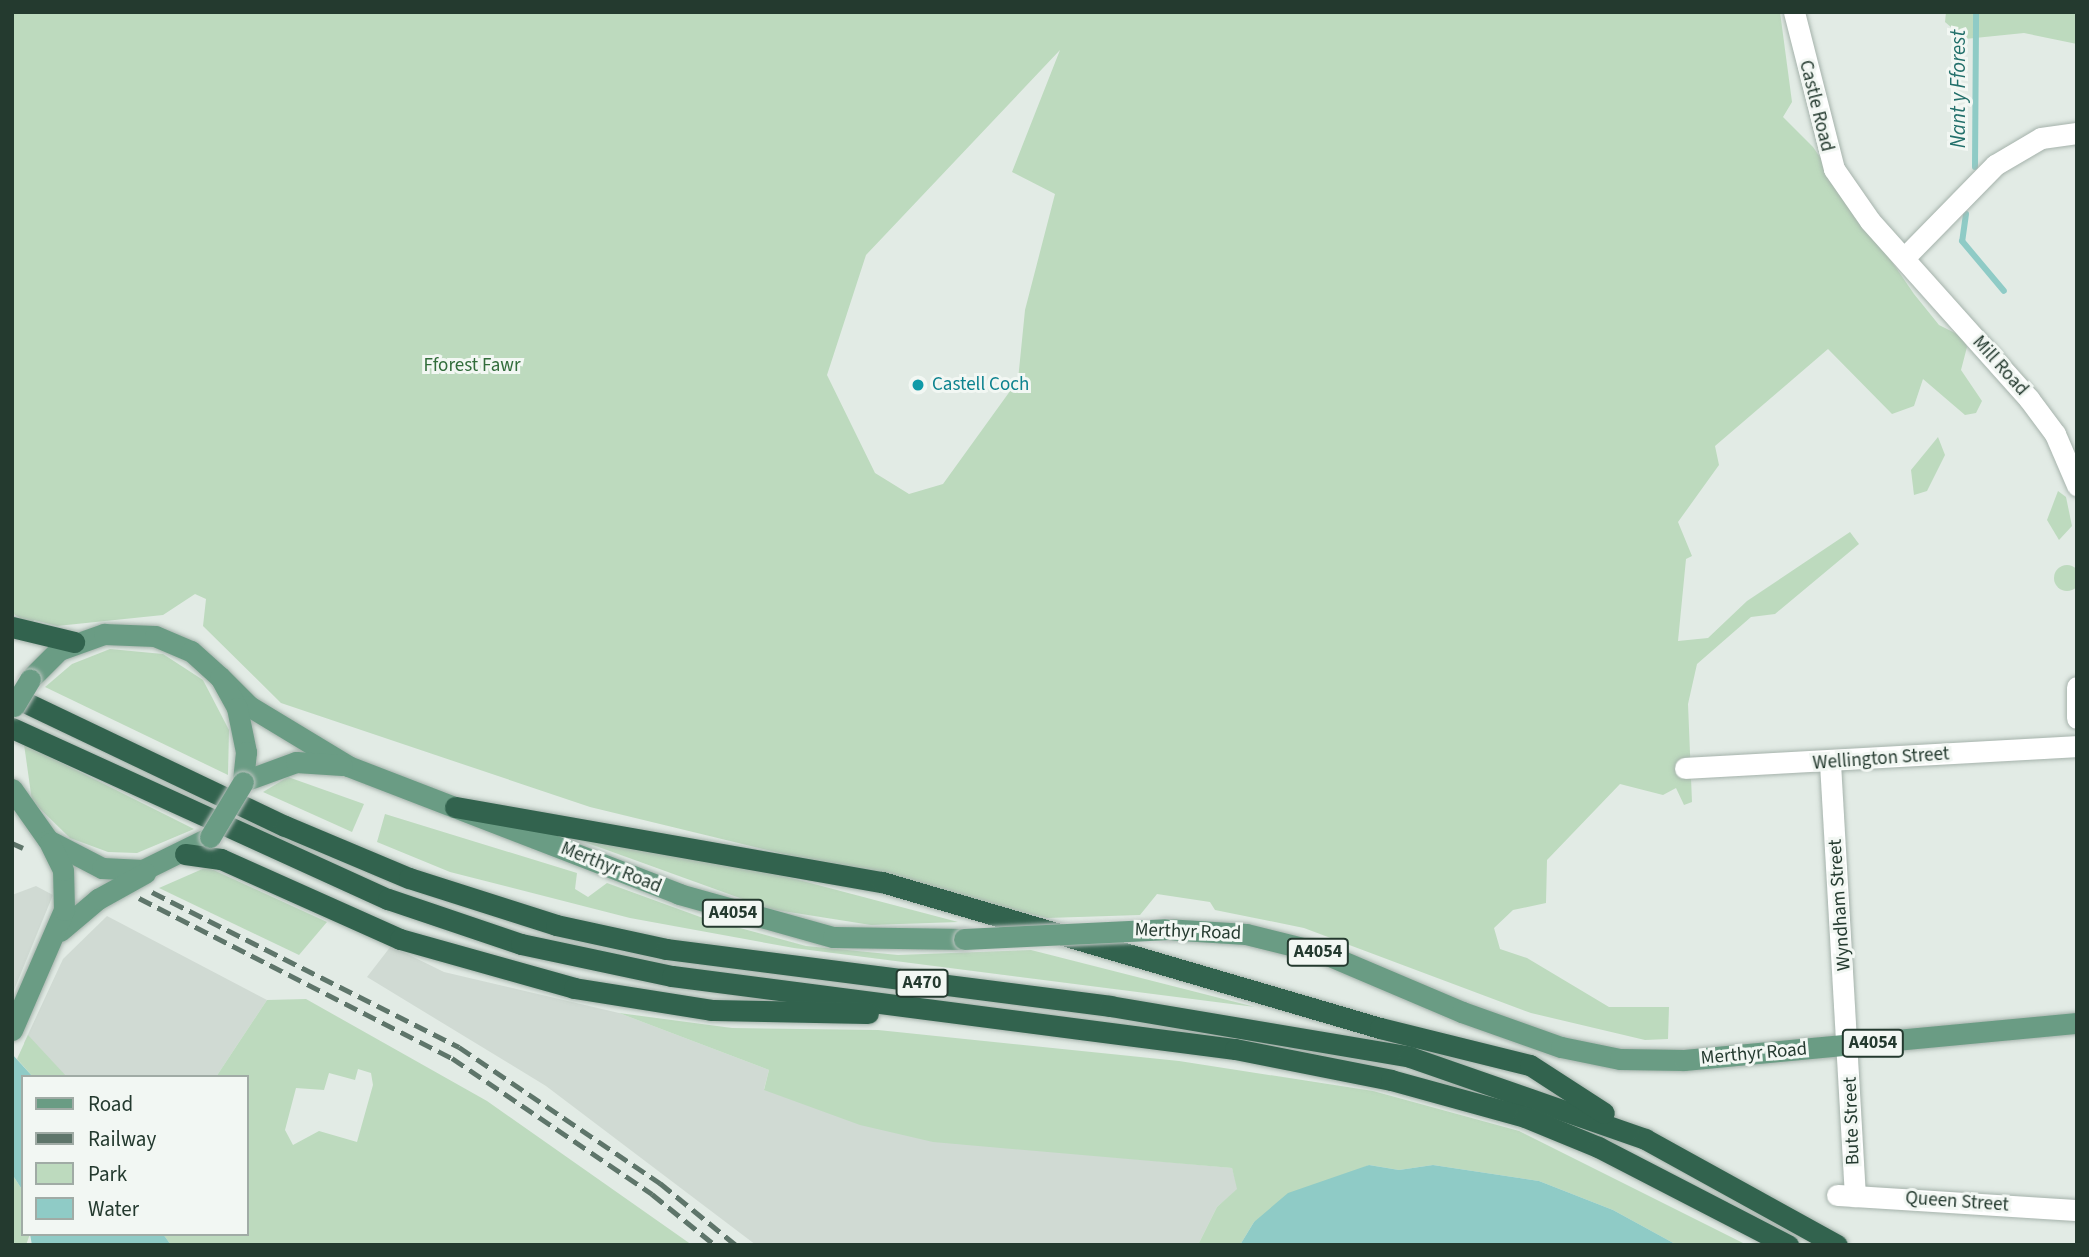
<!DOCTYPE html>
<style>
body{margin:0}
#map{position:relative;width:2089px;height:1257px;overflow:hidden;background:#e2ebe5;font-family:"Source Sans 3",sans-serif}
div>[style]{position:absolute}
.built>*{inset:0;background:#d0dad3}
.green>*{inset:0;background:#bddabe}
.round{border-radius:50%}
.water>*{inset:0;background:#8fcbc6}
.stream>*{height:6px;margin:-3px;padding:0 3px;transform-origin:3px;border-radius:3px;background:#8fcbc6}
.roads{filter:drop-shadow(0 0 2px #a5b2ab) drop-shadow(0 0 2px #a5b2ab)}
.minor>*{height:21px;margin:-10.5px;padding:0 10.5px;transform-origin:10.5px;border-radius:10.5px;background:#fff}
.major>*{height:21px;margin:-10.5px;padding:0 10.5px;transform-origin:10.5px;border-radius:10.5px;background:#6a9c84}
.highway>*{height:21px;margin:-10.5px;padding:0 10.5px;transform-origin:10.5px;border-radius:10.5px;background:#32634e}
.rail>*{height:5px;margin-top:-2.5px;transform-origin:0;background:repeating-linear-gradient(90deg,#5e756a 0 14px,transparent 0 21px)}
.bridges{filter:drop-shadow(0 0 2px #c2c8c5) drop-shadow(0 0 2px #c2c8c5)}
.major-bridge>*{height:21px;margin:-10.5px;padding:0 10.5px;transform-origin:10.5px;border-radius:10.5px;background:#6a9c84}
.dots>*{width:19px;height:19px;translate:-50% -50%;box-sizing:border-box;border:4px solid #f2f7f3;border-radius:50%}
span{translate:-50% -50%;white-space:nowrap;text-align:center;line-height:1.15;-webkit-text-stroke:6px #f2f7f3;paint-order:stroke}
.shield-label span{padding:2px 5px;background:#f2f7f3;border:2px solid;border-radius:5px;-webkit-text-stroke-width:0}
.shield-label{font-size:18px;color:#243a2f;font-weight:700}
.street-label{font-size:19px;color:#243a2f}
.park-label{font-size:19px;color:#326d3b}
.culture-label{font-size:19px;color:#0d838f}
.left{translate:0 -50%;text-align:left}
.water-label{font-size:21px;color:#23706b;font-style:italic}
.frame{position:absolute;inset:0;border:14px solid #243a2f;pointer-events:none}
.legend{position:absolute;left:21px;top:1075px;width:228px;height:161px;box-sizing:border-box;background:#f2f7f3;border:2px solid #a0aba5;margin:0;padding:9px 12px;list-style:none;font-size:21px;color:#243a2f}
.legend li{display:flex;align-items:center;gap:14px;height:35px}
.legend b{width:35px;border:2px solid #a0aba5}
</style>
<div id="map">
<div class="built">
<div style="clip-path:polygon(36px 886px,53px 895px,12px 995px,12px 895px)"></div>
<div style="clip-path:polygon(107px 916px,267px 1000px,216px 1077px,51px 1077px,24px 1043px,63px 959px)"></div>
<div style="clip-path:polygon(391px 946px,444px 972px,619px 1013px,769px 1070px,764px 1089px,995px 1146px,1232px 1168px,1238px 1189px,1217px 1207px,1198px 1245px,756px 1245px,546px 1086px,367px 977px)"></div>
</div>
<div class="green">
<div style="clip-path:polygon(evenodd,12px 12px,1780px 12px,1792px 102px,1783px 117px,1813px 147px,1914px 294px,1939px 325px,1963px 337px,1967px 347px,1961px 370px,1982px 401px,1976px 413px,1965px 415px,1923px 379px,1914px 406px,1892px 414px,1828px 349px,1715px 446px,1719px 465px,1678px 522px,1692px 556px,1686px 559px,1678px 641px,1708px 638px,1747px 601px,1850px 532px,1859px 544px,1775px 614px,1751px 617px,1697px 664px,1688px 704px,1692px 802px,1684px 805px,1676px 788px,1663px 795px,1620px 784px,1547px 860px,1546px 903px,1513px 910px,1494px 928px,1500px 949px,1527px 958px,1609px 1007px,1669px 1007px,1668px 1039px,1645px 1040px,1531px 1013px,1304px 928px,1215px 910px,1210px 902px,1157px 894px,1140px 915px,1047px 918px,590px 807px,281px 703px,203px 626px,206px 599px,195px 594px,163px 615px,57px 626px,34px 620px,31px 625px,12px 613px,12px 12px,1060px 50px,1012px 172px,1055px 194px,1025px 310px,1018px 380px,943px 484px,909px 494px,875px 473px,827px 375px,866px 255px,1060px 50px)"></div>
<div style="clip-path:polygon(1946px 12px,2077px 12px,2077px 44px,2024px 33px,1965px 39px,1945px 22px)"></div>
<div style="clip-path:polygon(1938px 437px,1945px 455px,1927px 491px,1914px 495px,1911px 470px)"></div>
<div style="clip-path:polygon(2058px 491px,2066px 497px,2072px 526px,2059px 540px,2047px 520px)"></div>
<div class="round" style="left:2054px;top:565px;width:26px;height:26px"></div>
<div style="clip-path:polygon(110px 649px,163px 654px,203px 680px,229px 730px,228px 775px,45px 687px,72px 664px)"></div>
<div style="clip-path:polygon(24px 744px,194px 829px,137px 853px,108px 852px,70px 838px,32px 801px)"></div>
<div style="clip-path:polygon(288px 777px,364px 804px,352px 832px,263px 792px)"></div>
<div style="clip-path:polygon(385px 814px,577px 873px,575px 889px,588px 897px,607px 883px,703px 918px,806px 946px,898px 955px,1031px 950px,1255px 1007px,794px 948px,630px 918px,450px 872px,377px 842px)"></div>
<div style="clip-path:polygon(571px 837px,738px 864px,958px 922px,871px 925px,770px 909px)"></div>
<div style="clip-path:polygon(207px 867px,327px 922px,299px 955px,159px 888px)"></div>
<div style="clip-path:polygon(evenodd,306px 999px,487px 1101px,692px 1245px,171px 1245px,163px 1234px,247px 1234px,247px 1077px,216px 1077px,267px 1000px,306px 999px,358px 1069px,371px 1073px,373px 1085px,357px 1142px,319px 1131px,293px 1145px,285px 1130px,296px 1088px,324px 1090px,329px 1073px,355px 1080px,358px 1069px)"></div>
<div style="clip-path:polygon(619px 1013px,732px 1028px,878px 1030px,1179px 1061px,1373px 1091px,1519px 1131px,1747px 1245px,1677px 1245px,1613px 1210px,1539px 1181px,1433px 1165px,1399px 1170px,1369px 1165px,1254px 1222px,1240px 1245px,1198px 1245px,1217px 1207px,1237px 1189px,1232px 1168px,933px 1142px,860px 1125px,764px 1090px,769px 1070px)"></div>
<div style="clip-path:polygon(28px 1035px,67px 1077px,33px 1077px,17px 1059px)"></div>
<div style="clip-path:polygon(12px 1174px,23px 1191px,23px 1234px,30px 1234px,26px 1245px,12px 1245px)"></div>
</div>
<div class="water">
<div style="clip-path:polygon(12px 1054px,33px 1077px,23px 1077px,23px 1191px,12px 1174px)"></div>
<div style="clip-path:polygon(1369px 1165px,1399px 1170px,1433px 1165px,1539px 1181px,1613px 1210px,1677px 1245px,1240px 1245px,1254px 1222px,1288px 1193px)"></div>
<div style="clip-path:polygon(30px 1234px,163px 1234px,171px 1245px,32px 1245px)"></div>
</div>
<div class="stream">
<div style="left:1975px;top:167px;width:155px;rotate:-89.6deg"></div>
<div style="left:1966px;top:214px;width:27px;rotate:98deg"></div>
<div style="left:1962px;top:241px;width:65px;rotate:50deg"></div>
</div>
<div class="roads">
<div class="minor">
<div style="left:1794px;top:12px;width:162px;rotate:75.7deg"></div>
<div style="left:1834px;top:169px;width:63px;rotate:55.3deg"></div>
<div style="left:1870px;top:221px;width:239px;rotate:48.2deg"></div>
<div style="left:2029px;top:399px;width:44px;rotate:53.4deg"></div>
<div style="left:2055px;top:434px;width:56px;rotate:66.7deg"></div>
<div style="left:1904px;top:258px;width:130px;rotate:-45.6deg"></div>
<div style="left:1995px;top:165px;width:53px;rotate:-30.4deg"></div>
<div style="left:2041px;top:138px;width:36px;rotate:-8deg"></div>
<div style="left:2077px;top:687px;width:31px;rotate:90deg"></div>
<div style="left:1830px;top:763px;width:434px;rotate:86.7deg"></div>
<div style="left:1685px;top:768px;width:393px;rotate:-3.2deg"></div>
<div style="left:1837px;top:1195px;width:240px;rotate:3.6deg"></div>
</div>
<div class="major">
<div style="left:220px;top:677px;width:41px;rotate:45deg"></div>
<div style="left:249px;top:706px;width:116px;rotate:31.2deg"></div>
<div style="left:348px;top:766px;width:355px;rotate:21.1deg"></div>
<div style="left:679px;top:894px;width:160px;rotate:15.6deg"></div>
<div style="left:833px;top:937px;width:131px;rotate:0.9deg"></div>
<div style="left:30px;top:679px;width:41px;rotate:-45deg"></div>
<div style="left:59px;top:650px;width:48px;rotate:-19.6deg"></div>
<div style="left:104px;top:634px;width:51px;rotate:2.2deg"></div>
<div style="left:155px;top:636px;width:39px;rotate:23deg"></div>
<div style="left:191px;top:651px;width:39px;rotate:42deg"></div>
<div style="left:220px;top:677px;width:35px;rotate:61deg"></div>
<div style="left:237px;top:708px;width:45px;rotate:78.4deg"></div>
<div style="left:246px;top:752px;width:30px;rotate:96deg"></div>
<div style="left:244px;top:781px;width:55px;rotate:-20.1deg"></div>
<div style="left:296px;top:762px;width:46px;rotate:3.7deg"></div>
<div style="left:12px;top:789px;width:62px;rotate:54.8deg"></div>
<div style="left:48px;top:840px;width:61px;rotate:27.4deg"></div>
<div style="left:102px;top:868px;width:41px;rotate:2.8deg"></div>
<div style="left:143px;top:870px;width:75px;rotate:-26.2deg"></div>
<div style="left:1165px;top:929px;width:81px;rotate:3.5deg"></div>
<div style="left:1246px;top:934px;width:79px;rotate:13.9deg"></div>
<div style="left:1323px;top:953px;width:151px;rotate:23deg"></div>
<div style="left:1462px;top:1012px;width:105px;rotate:19.5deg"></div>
<div style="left:1561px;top:1047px;width:60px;rotate:11.5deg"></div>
<div style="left:1620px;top:1059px;width:64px;rotate:0.9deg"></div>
<div style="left:1684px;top:1060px;width:395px;rotate:-5.4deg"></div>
<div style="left:60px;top:931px;width:50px;rotate:-40.1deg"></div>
<div style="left:98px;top:899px;width:54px;rotate:-29deg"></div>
<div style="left:12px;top:1030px;width:131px;rotate:-66.6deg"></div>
<div style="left:64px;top:910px;width:40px;rotate:-91.4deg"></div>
<div style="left:63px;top:870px;width:30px;rotate:-116deg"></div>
</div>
<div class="highway">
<div style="left:12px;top:627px;width:64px;rotate:13.6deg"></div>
<div style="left:12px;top:696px;width:302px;rotate:25.5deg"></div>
<div style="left:285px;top:826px;width:134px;rotate:22.8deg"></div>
<div style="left:409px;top:878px;width:154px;rotate:17.7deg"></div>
<div style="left:556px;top:925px;width:113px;rotate:12.3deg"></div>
<div style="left:666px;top:949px;width:448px;rotate:7.3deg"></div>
<div style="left:1110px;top:1006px;width:304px;rotate:9.6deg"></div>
<div style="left:1410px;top:1057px;width:249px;rotate:19.2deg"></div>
<div style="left:1645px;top:1139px;width:219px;rotate:28.9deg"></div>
<div style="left:12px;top:728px;width:413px;rotate:24.5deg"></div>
<div style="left:388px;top:899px;width:140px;rotate:18.7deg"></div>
<div style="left:521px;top:944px;width:154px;rotate:12deg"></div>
<div style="left:672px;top:976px;width:568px;rotate:7.39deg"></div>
<div style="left:1235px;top:1049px;width:159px;rotate:11.2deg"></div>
<div style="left:1391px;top:1080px;width:139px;rotate:15.4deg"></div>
<div style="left:1525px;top:1117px;width:79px;rotate:22.3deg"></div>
<div style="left:1598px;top:1147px;width:214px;rotate:27.3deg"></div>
<div style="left:455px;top:807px;width:434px;rotate:10deg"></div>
<div style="left:882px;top:882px;width:519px;rotate:16.34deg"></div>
<div style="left:1380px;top:1028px;width:154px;rotate:13.9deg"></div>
<div style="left:1530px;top:1065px;width:88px;rotate:33deg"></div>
<div style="left:185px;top:854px;width:36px;rotate:8deg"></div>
<div style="left:221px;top:859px;width:196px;rotate:24.1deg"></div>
<div style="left:400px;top:939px;width:181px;rotate:15.7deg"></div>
<div style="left:574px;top:988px;width:139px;rotate:9.1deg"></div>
<div style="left:711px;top:1010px;width:157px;rotate:1.1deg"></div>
</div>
</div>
<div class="rail">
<div style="left:12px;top:843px;width:12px;rotate:24deg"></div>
<div style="left:152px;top:892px;width:344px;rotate:26.8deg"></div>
<div style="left:459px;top:1047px;width:243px;rotate:34.1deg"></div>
<div style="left:660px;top:1183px;width:98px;rotate:39.2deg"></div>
<div style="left:139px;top:898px;width:352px;rotate:27.1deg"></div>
<div style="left:452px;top:1058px;width:242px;rotate:34.2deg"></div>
<div style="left:652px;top:1194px;width:81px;rotate:39deg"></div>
</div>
<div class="bridges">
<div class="major-bridge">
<div style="left:14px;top:706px;width:31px;rotate:-59deg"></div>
<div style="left:210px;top:837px;width:64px;rotate:-59deg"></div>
<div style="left:964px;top:939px;width:201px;rotate:-2.8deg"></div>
</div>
</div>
<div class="dots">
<div style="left:918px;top:385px;background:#0f9aa8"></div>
</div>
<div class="shield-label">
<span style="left:733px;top:913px">A4054</span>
<span style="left:1318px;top:952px">A4054</span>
<span style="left:922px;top:983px">A470</span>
<span style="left:1873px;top:1043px">A4054</span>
</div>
<div class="street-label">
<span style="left:1816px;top:106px;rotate:76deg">Castle Road</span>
<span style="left:2000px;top:366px;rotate:48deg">Mill Road</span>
<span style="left:1881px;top:759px;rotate:-4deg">Wellington Street</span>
<span style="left:611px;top:868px;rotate:22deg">Merthyr Road</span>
<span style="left:1840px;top:905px;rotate:-94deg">Wyndham Street</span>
<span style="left:1188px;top:932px;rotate:2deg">Merthyr Road</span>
<span style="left:1754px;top:1054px;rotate:-5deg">Merthyr Road</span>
<span style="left:1852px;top:1121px;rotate:-92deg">Bute Street</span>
<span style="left:1957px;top:1202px;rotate:4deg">Queen Street</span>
</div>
<div class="park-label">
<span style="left:472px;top:366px">Fforest Fawr</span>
</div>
<div class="culture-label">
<span class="left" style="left:932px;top:385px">Castell Coch</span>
</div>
<div class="water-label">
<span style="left:1958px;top:89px;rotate:-90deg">Nant y Fforest</span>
</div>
<div class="frame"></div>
<ul class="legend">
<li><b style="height:9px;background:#6a9c84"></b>Road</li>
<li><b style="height:9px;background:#5e756a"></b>Railway</li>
<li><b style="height:19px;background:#bddabe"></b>Park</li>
<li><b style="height:19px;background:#8fcbc6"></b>Water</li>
</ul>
</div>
